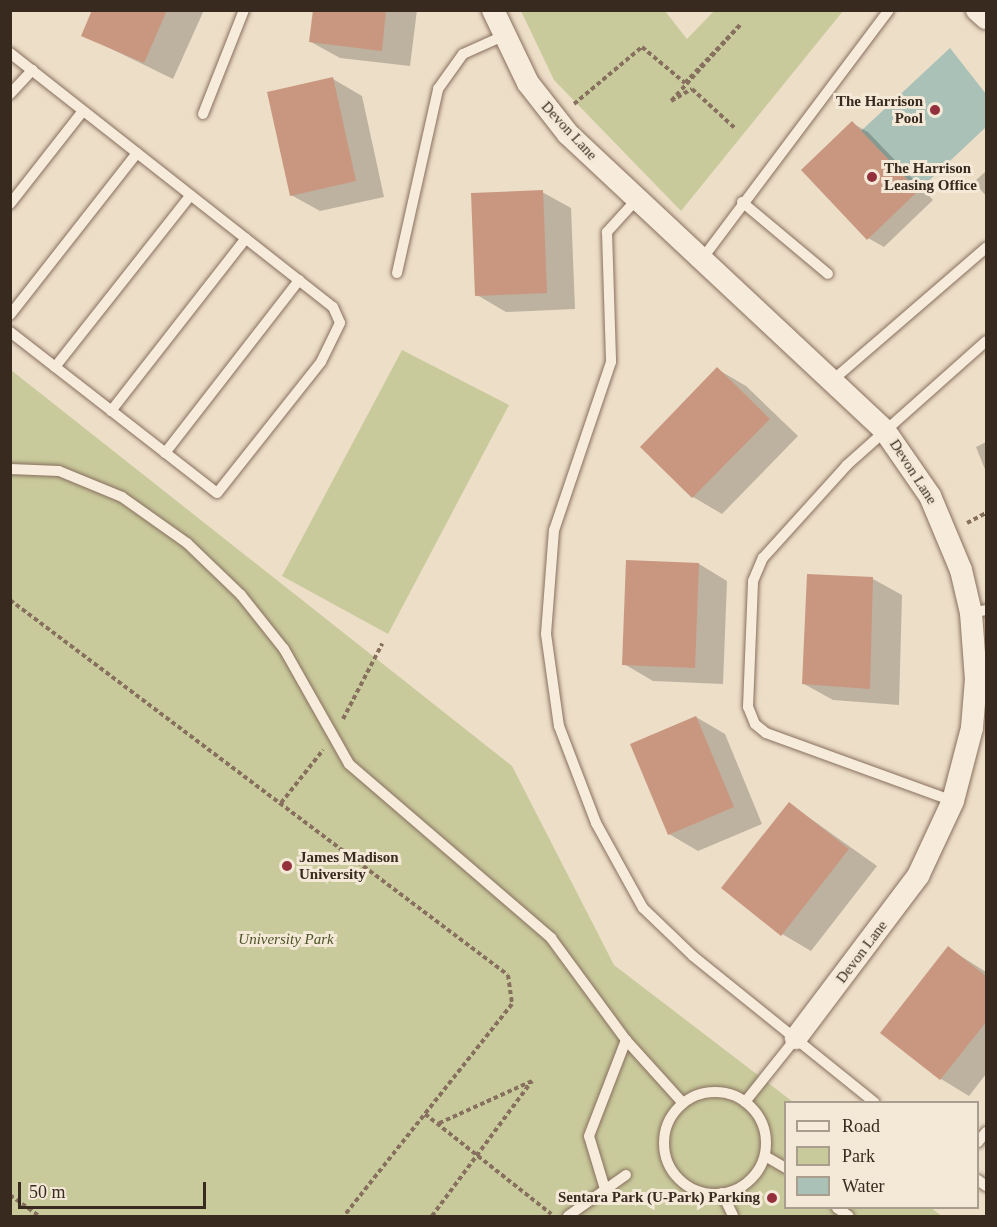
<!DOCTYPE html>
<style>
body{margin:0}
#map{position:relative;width:997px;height:1227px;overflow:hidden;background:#eddec8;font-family:"Times New Roman",serif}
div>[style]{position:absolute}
.green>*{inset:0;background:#c9ca9c}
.water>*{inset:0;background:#a9c1b7}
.shadow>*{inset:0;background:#0003}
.building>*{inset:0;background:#c99780}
.path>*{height:4px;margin-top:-2px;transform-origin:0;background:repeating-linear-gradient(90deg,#88705e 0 4.5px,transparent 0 7.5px)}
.roads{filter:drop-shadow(0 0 2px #88705e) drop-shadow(0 0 2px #88705e)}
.lane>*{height:10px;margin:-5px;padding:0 5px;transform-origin:5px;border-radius:5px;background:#f7ecdb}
.lane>.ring{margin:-5px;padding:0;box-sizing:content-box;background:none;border:10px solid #f7ecdb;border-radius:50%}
.street>*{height:22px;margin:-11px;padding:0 11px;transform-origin:11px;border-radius:11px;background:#f7ecdb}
.dots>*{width:16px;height:16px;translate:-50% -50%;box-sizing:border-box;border:3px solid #f4e9d7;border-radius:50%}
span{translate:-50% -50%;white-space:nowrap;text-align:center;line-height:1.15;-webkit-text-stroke:6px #f4e9d7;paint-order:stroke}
.poi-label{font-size:15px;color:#392a20;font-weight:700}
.right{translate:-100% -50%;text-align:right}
.left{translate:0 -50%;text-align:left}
.street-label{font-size:15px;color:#392a20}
.park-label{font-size:15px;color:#4d5428;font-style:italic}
.frame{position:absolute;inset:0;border:12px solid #392a20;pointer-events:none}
.legend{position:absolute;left:784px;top:1101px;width:195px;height:108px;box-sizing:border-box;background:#f4e9d7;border:2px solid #a99d8e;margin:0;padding:8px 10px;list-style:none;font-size:18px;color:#392a20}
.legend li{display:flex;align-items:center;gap:12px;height:30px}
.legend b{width:30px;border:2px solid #a99d8e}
.scale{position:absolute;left:18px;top:1182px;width:188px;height:27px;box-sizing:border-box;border:3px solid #392a20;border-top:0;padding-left:8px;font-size:18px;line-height:21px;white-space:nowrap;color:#392a20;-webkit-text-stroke:4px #f4e9d7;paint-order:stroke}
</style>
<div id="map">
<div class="green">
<div style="clip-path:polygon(521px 11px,665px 11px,687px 39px,714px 11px,843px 11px,681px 211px,554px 80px)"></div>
<div style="clip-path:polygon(402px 350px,509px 405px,388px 634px,282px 576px)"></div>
<div style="clip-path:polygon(11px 370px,512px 766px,614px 965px,793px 1102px,786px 1102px,786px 1208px,931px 1208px,942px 1216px,11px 1216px)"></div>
</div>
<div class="water">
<div style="clip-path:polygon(950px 48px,986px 94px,986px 127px,918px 191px,861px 131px)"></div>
</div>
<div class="shadow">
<div style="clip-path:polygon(94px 10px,204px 10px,173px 79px,83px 35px)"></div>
<div style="clip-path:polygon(314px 10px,417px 10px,410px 66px,340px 58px,311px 42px)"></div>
<div style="clip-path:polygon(333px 79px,362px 96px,384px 197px,320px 211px,291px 195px)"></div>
<div style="clip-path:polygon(852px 123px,868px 132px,933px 200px,884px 247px,868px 238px)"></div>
<div style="clip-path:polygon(986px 171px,986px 196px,974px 182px)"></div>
<div style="clip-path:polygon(542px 192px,571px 208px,575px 309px,506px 312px,477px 295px)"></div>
<div style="clip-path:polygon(717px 369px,746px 386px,798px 436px,722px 514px,693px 497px,642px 447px)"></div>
<div style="clip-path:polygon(986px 442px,986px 472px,976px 447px)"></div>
<div style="clip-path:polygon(699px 564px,727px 581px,723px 684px,653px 681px,624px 664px)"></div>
<div style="clip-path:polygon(873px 579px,902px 595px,899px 705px,833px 700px,804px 684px)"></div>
<div style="clip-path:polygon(696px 717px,725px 734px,762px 824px,698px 851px,669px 834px)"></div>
<div style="clip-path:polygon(790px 804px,877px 866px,811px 951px,782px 934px)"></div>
<div style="clip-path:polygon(948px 948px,986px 972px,986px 1074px,969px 1096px,941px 1079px)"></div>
</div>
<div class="building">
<div style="clip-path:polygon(92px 10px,167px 10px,144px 63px,81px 36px)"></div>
<div style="clip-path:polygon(313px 10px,386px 10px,382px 51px,309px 42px)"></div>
<div style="clip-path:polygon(333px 77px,356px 181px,290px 196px,267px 92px)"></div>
<div style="clip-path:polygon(852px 121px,918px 191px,867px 240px,801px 170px)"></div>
<div style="clip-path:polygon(543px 190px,547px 293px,475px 296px,471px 193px)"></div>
<div style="clip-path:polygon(717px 367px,770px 419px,692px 498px,640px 447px)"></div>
<div style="clip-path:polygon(626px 560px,699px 563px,695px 668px,622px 665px)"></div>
<div style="clip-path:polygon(807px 574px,873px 577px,870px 689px,802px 684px)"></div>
<div style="clip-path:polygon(696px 716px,734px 807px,668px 835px,630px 744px)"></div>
<div style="clip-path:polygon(789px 802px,849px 849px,781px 936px,721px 888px)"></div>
<div style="clip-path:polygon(948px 946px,987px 977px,987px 1021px,940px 1080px,880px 1033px)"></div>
</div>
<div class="path">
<div style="left:574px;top:104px;width:89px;rotate:-40deg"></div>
<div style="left:642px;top:47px;width:56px;rotate:39.9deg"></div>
<div style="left:685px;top:83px;width:80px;rotate:-46.5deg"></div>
<div style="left:740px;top:25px;width:103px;rotate:132.2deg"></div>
<div style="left:671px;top:101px;width:24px;rotate:-30deg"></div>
<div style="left:692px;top:89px;width:59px;rotate:42.3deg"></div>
<div style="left:967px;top:523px;width:21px;rotate:-28deg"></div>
<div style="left:10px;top:600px;width:623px;rotate:36.98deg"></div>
<div style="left:508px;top:975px;width:29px;rotate:82deg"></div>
<div style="left:512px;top:1004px;width:270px;rotate:128.4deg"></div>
<div style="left:343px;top:719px;width:85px;rotate:-62.5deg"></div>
<div style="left:281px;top:803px;width:68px;rotate:-51.6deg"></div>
<div style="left:425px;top:1114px;width:161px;rotate:38.4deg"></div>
<div style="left:10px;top:1195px;width:36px;rotate:36deg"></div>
<div style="left:432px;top:1216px;width:168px;rotate:-53.5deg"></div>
<div style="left:532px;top:1081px;width:104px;rotate:155.6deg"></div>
</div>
<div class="roads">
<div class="lane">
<div style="left:10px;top:53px;width:411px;rotate:38.2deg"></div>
<div style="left:333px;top:307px;width:17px;rotate:66deg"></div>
<div style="left:340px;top:323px;width:43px;rotate:116deg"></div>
<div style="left:321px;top:362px;width:167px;rotate:128.4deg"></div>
<div style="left:217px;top:493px;width:262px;rotate:-142.1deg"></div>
<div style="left:10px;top:94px;width:33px;rotate:-47deg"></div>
<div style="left:203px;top:114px;width:112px;rotate:-68.5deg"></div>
<div style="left:637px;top:199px;width:45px;rotate:132.3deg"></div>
<div style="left:607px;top:232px;width:130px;rotate:88.2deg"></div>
<div style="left:611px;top:362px;width:177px;rotate:108.7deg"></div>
<div style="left:554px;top:530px;width:104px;rotate:94.4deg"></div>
<div style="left:546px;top:634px;width:93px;rotate:82deg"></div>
<div style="left:559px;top:726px;width:104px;rotate:69.1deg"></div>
<div style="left:596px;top:823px;width:97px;rotate:61.1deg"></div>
<div style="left:643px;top:908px;width:69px;rotate:43.8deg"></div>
<div style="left:693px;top:956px;width:233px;rotate:38.9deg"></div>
<div style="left:742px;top:202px;width:112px;rotate:39.9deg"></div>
<div style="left:10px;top:204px;width:118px;rotate:-51.9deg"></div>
<div style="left:702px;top:259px;width:311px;rotate:-53.1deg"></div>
<div style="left:397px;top:273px;width:189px;rotate:-77.4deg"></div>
<div style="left:438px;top:89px;width:43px;rotate:-54.5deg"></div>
<div style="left:463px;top:54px;width:44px;rotate:-24.2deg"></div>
<div style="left:10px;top:315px;width:206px;rotate:-51.9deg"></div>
<div style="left:55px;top:367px;width:219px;rotate:-51.7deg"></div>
<div style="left:834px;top:379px;width:201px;rotate:-40.8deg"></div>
<div style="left:111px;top:411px;width:219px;rotate:-52deg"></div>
<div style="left:165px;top:453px;width:219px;rotate:-52.2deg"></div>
<div style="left:10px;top:469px;width:49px;rotate:2.3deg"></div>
<div style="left:59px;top:471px;width:68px;rotate:22.4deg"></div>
<div style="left:122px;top:497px;width:80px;rotate:35.3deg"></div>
<div style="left:187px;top:543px;width:75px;rotate:43.9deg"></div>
<div style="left:241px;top:595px;width:69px;rotate:51.5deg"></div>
<div style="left:284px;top:649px;width:132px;rotate:60.5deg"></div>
<div style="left:349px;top:764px;width:267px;rotate:40.7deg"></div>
<div style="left:551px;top:938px;width:127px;rotate:53.7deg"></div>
<div style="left:626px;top:1040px;width:85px;rotate:47.9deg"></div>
<div style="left:971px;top:613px;width:15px;rotate:-11deg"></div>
<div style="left:953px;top:801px;width:199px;rotate:-160deg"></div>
<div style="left:766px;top:733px;width:14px;rotate:-141deg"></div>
<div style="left:755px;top:724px;width:18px;rotate:-112deg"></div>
<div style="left:748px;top:707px;width:126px;rotate:-87.7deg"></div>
<div style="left:753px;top:581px;width:25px;rotate:-67deg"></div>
<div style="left:763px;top:558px;width:125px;rotate:-47.9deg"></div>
<div style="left:847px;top:465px;width:186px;rotate:-41.7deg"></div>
<div class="ring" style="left:664px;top:1092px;width:92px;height:92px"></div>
<div style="left:745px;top:1102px;width:82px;rotate:-51.4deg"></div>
<div style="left:978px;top:1142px;width:13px;rotate:-51deg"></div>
<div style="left:765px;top:1156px;width:24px;rotate:30deg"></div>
<div style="left:978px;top:1180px;width:10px;rotate:37deg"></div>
<div style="left:605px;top:1189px;width:55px;rotate:-106.8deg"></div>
<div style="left:589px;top:1136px;width:103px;rotate:-68.9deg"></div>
<div style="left:722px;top:1193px;width:25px;rotate:64deg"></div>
<div style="left:837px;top:1208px;width:14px;rotate:34deg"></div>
<div style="left:568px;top:1216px;width:71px;rotate:-35.3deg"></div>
</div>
<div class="street">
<div style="left:493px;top:10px;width:81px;rotate:64.4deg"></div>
<div style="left:528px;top:83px;width:65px;rotate:51.9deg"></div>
<div style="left:568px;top:134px;width:434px;rotate:43.1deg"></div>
<div style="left:885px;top:431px;width:79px;rotate:55.3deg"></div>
<div style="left:930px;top:496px;width:80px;rotate:67.3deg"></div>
<div style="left:961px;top:570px;width:44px;rotate:76.9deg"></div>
<div style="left:971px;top:613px;width:66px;rotate:85.7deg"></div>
<div style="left:976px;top:679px;width:49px;rotate:94.7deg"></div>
<div style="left:972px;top:728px;width:75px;rotate:104.6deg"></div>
<div style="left:953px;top:801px;width:83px;rotate:115deg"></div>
<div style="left:918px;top:876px;width:203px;rotate:127deg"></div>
<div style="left:977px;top:10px;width:12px;rotate:42deg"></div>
</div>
</div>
<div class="dots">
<div style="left:935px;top:110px;background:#94303b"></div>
<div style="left:872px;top:177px;background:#94303b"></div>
<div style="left:287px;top:866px;background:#94303b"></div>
<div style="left:772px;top:1198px;background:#94303b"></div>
</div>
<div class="poi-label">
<span class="right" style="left:923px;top:110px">The Harrison<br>Pool</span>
<span class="left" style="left:884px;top:177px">The Harrison<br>Leasing Office</span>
<span class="left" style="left:299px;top:866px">James Madison<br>University</span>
<span class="right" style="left:760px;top:1198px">Sentara Park (U-Park) Parking</span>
</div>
<div class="street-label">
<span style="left:569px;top:131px;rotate:47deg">Devon Lane</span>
<span style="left:913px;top:472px;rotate:57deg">Devon Lane</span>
<span style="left:862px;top:952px;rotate:-53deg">Devon Lane</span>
</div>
<div class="park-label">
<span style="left:286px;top:940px">University Park</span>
</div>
<div class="frame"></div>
<ul class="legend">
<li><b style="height:8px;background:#f7ecdb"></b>Road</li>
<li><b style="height:16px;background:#c9ca9c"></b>Park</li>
<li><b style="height:16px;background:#a9c1b7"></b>Water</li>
</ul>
<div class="scale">50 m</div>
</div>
